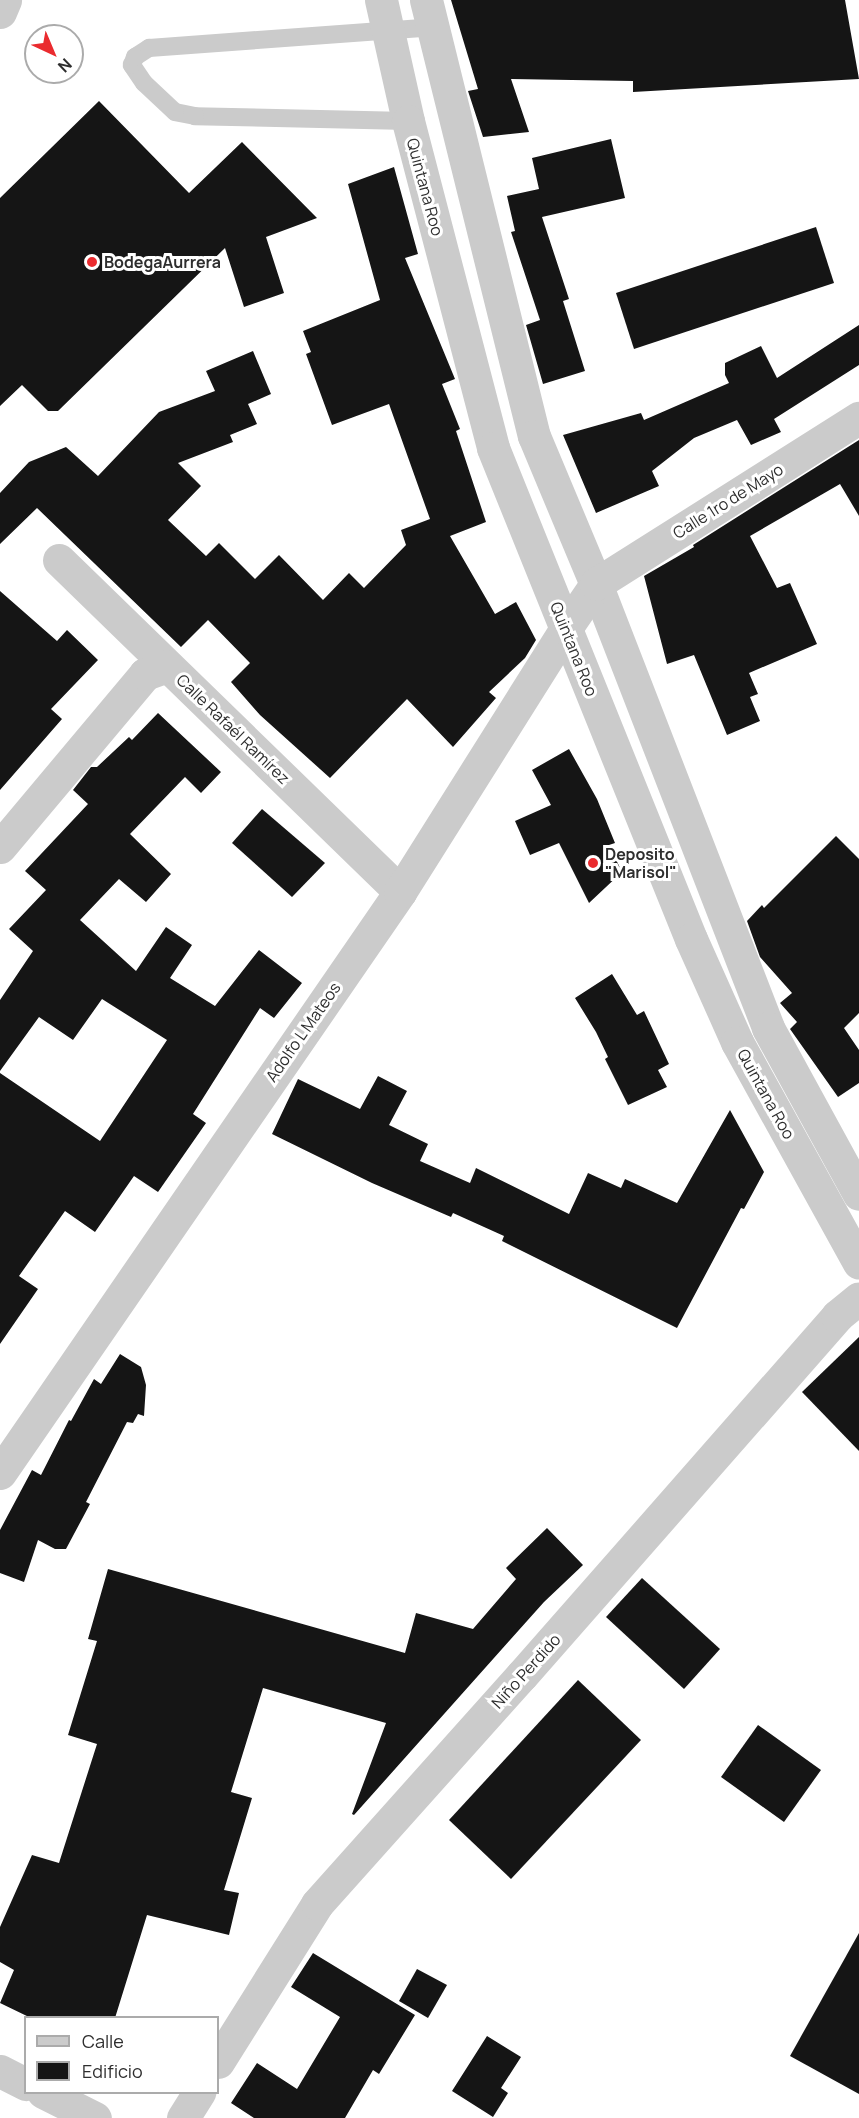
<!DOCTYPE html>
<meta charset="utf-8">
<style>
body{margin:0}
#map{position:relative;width:859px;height:2118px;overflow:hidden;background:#fff;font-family:Manrope,sans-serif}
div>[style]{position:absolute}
.building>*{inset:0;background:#151515}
.lane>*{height:18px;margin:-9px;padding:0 9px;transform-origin:9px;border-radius:9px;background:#cbcbcb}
.street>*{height:33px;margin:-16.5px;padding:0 16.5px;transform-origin:16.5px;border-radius:16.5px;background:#cbcbcb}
.dots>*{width:16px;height:16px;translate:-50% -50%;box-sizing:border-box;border:3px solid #fff;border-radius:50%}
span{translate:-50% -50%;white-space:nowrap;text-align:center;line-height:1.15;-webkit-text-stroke:6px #fff;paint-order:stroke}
.street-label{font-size:16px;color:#2e2e2e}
.poi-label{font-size:16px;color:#2e2e2e;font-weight:700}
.left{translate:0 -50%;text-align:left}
.legend{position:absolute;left:24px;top:2016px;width:195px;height:78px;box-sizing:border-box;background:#fff;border:2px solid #ababab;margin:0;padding:8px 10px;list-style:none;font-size:18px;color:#2e2e2e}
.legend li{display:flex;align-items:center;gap:12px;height:30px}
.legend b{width:30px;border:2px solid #ababab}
.north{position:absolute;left:24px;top:24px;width:60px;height:60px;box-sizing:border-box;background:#fff;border:2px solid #ababab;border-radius:50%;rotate:136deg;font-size:16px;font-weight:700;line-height:24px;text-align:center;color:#2e2e2e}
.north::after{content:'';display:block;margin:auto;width:21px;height:27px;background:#ea2b2f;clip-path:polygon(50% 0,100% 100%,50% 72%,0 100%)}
</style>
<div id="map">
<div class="building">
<div style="clip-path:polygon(451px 0,845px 0,859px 79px,633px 92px,633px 81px,511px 79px,529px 132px,483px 137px,468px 91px,478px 89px)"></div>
<div style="clip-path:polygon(99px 101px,189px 193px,242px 142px,317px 218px,266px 237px,284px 293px,244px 307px,225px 248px,58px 411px,48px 411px,22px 385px,0 406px,0 198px)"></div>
<div style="clip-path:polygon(611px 139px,625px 198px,542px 217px,569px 299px,563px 301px,585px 371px,543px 384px,526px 325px,540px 320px,511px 232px,515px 231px,507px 196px,539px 189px,532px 158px)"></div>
<div style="clip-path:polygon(394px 167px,418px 254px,405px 258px,455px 379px,442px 384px,460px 429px,456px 431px,486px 522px,450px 536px,495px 614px,516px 602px,536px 640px,525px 658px,489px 692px,496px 698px,453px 747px,407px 699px,330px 778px,260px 715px,231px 682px,250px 663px,208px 620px,181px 647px,37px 508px,0 544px,0 493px,29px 462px,66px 447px,98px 476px,159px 412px,215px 391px,206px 371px,253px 351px,271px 394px,248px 404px,257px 424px,230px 435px,233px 442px,178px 463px,201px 486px,168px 520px,206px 556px,219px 543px,255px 579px,279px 555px,323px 600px,349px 573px,364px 588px,406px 545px,401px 530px,430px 519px,389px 404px,332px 425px,306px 354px,311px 352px,303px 331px,380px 300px,348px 184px)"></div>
<div style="clip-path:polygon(816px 227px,834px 283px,634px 349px,616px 293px)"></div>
<div style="clip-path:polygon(859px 325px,859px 365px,774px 419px,781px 432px,751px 445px,737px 420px,694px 438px,652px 471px,659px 486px,596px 513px,563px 435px,641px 413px,644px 420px,729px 383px,725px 375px,725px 363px,761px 346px,777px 378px)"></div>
<div style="clip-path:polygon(859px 440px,859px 516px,840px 484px,750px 536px,777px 588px,790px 583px,817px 644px,749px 673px,758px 694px,750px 697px,760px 721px,727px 735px,694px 655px,667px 664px,644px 576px,694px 547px,693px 545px)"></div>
<div style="clip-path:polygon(0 591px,57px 641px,67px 630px,98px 660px,51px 709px,62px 719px,0 790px)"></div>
<div style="clip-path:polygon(158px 713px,221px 772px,201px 793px,185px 777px,130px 834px,171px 874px,146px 902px,119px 879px,80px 920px,136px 971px,166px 927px,192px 945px,170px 978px,215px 1006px,259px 950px,302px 983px,274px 1018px,260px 1008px,193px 1114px,206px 1123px,158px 1192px,134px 1176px,95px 1232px,65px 1211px,19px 1276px,38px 1289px,0 1344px,0 1073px,100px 1141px,167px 1040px,102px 999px,73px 1040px,39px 1017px,0 1071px,0 1000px,33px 951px,9px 929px,46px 890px,25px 871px,88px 804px,73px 790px,91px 767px,97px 767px,129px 737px,132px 740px)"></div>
<div style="clip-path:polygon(569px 749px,597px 799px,615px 843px,609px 845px,622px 872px,589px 903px,559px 843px,530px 855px,515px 821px,551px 805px,532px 770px)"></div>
<div style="clip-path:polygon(262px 809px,325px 863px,292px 897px,232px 843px)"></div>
<div style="clip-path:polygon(836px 836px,859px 859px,859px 1013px,844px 1028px,859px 1050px,859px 1083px,838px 1097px,790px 1029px,797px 1022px,780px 1003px,792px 993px,760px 957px,747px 921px,762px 905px,764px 908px)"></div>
<div style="clip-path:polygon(612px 974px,637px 1015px,644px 1011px,669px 1064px,658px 1070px,667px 1087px,628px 1105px,605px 1059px,608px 1057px,596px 1032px,575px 998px)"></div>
<div style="clip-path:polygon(378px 1076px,407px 1091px,389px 1125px,428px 1144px,420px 1161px,470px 1183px,476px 1168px,569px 1214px,588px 1173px,621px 1188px,625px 1179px,677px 1203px,730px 1110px,764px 1172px,744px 1209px,741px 1208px,677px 1328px,502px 1241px,504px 1236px,453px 1213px,451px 1217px,372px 1183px,272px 1134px,298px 1079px,360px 1109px)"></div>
<div style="clip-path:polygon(859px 1337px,859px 1451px,802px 1392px)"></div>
<div style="clip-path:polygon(120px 1354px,141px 1367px,146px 1385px,144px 1416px,138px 1414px,133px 1423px,127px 1422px,86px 1502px,90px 1504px,66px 1549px,55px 1549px,38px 1540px,24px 1582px,0 1573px,0 1530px,32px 1470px,41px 1475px,69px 1420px,71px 1421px,94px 1379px,101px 1384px)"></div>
<div style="clip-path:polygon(547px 1528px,583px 1565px,544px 1602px,354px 1815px,352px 1814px,386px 1723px,263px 1688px,231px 1792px,252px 1798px,224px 1890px,239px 1893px,229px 1935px,147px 1915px,115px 2018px,31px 2018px,0 2003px,14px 1970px,0 1962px,0 1927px,32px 1855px,59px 1863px,97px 1744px,68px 1735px,97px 1641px,88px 1639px,108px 1569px,405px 1653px,416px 1613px,473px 1629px,516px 1579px,506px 1568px)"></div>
<div style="clip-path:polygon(642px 1578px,720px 1649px,684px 1689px,606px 1617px)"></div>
<div style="clip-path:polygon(578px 1680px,641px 1740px,511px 1879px,449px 1820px)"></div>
<div style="clip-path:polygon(758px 1725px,821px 1770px,784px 1822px,721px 1777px)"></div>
<div style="clip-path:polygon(859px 1933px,859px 2094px,790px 2056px)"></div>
<div style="clip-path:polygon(313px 1953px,415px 2015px,379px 2074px,373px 2070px,345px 2118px,254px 2118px,231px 2103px,257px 2063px,297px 2089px,340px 2017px,291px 1987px)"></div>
<div style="clip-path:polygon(417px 1969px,447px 1985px,428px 2018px,399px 2001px)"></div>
<div style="clip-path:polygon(487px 2036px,521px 2057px,501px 2088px,508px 2093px,493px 2117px,452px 2091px)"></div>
</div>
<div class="lane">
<div style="left:408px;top:121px;width:213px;rotate:-178.7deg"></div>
<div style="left:195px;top:116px;width:20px;rotate:-169deg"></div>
<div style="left:175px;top:112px;width:42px;rotate:-136.9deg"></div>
<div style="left:144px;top:83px;width:22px;rotate:-124deg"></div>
<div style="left:132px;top:65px;width:9px;rotate:-69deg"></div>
<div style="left:135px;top:57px;width:17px;rotate:-33deg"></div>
<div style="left:149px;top:48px;width:284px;rotate:-4.2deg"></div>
</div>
<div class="street">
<div style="left:381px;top:0;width:124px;rotate:77.4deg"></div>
<div style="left:408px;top:121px;width:338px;rotate:75.4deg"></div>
<div style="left:493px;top:448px;width:529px;rotate:68.04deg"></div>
<div style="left:691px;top:939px;width:113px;rotate:65.9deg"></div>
<div style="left:737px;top:1042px;width:252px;rotate:61.1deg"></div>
<div style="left:426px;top:0;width:449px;rotate:76.1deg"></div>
<div style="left:534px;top:436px;width:160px;rotate:67.3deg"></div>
<div style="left:596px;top:584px;width:476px;rotate:68.8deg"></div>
<div style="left:768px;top:1028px;width:189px;rotate:61.3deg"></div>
<div style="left:0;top:12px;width:13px;rotate:-67deg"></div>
<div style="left:59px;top:560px;width:476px;rotate:44.2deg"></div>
<div style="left:0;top:847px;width:226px;rotate:-50deg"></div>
<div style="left:145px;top:674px;width:23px;rotate:-20deg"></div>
<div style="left:0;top:1473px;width:705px;rotate:-55.45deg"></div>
<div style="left:400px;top:892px;width:312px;rotate:-57.8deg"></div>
<div style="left:566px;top:628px;width:53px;rotate:-55.7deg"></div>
<div style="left:596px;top:584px;width:311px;rotate:-32.3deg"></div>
<div style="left:218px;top:2062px;width:186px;rotate:-57.9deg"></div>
<div style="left:317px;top:1904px;width:307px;rotate:-48.2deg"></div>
<div style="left:522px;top:1675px;width:478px;rotate:-48.7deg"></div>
<div style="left:837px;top:1316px;width:28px;rotate:-39deg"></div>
<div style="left:0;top:2071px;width:29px;rotate:27deg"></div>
<div style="left:43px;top:2092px;width:58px;rotate:26.6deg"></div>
<div style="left:183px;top:2118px;width:31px;rotate:-58deg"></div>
</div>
<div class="dots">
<div style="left:92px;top:262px;background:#ea2b2f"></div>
<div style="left:593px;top:863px;background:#ea2b2f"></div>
</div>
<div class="street-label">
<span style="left:425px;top:187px;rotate:75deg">Quintana Roo</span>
<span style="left:728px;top:501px;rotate:-32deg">Calle 1ro de Mayo</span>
<span style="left:574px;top:649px;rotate:68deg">Quintana Roo</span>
<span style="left:233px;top:729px;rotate:44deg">Calle Rafaél Ramírez</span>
<span style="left:303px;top:1032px;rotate:-55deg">Adolfo L Mateos</span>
<span style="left:766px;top:1094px;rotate:61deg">Quintana Roo</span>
<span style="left:526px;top:1671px;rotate:-48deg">Niño Perdido</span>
</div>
<div class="poi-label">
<span class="left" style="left:104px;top:262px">BodegaAurrera</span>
<span class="left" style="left:605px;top:863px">Deposito<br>"Marisol"</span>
</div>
<ul class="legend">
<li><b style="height:8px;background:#cbcbcb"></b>Calle</li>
<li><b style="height:16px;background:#151515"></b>Edificio</li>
</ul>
<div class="north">N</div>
</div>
